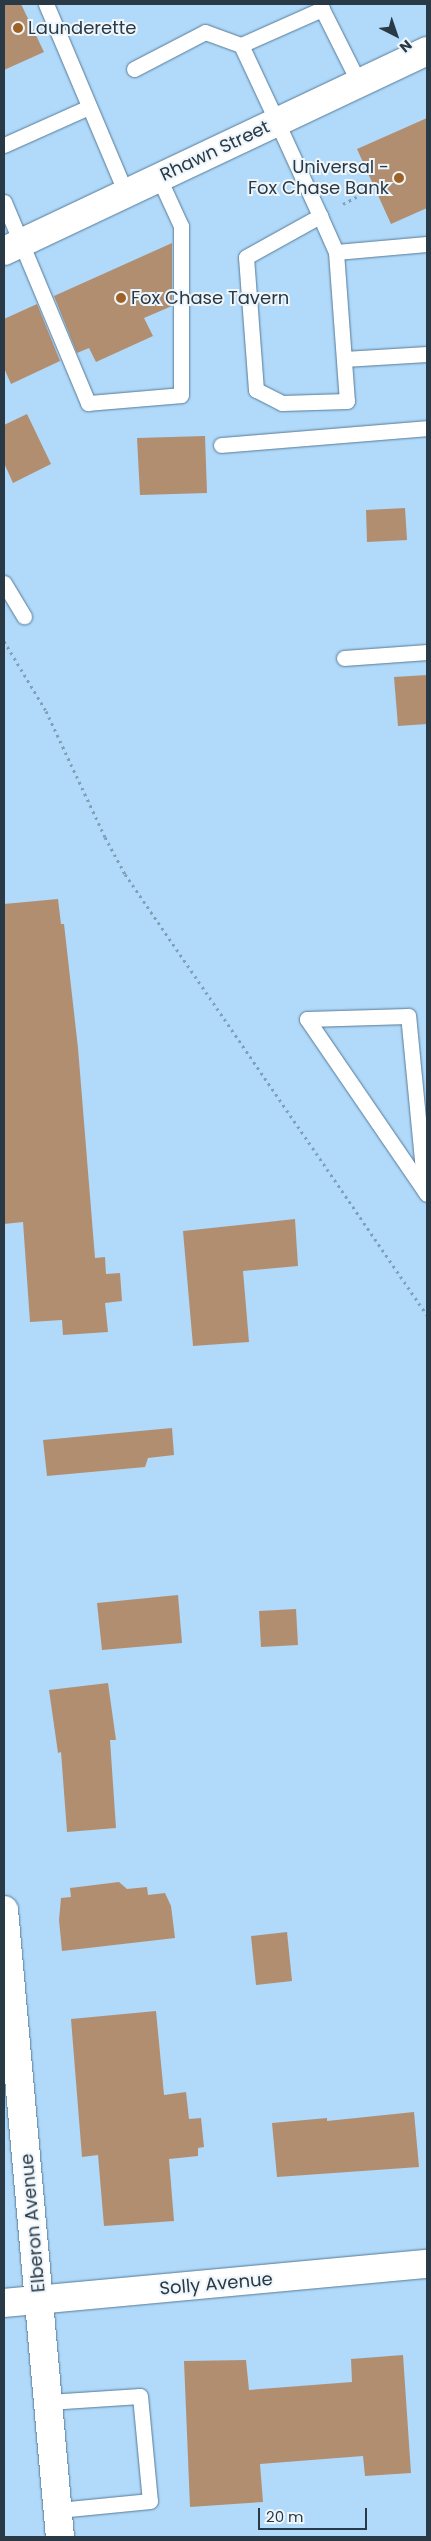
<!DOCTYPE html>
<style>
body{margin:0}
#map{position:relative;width:431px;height:2541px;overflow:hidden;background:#b1d9f9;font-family:Poppins,sans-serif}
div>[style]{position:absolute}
.building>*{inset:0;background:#b28e70}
.path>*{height:3px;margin-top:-1.5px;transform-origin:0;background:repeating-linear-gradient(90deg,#80a0b8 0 2.5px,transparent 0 6.5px)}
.roads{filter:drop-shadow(0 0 1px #567b98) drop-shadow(0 0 1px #567b98)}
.lane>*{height:15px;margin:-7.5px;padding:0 7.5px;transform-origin:7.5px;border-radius:7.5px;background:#fff}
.street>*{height:28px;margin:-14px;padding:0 14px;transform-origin:14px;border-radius:14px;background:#fff}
.secondary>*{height:28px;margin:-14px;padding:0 14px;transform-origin:14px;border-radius:14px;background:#fff}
.dots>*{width:14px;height:14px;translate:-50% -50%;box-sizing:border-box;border:2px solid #eef6fc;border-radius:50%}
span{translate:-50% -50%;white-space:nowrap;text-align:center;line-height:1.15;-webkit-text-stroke:4px #eef6fc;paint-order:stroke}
.poi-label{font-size:18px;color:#293945}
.left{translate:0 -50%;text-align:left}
.right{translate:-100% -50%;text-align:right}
.street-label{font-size:18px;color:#293945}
.frame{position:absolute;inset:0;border:5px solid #293945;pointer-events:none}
.north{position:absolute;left:371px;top:10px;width:50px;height:50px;-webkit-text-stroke:4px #eef6fc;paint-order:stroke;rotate:139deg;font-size:14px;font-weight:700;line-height:20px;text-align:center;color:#293945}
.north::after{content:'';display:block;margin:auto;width:18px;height:22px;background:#293945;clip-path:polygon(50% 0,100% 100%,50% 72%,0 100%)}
.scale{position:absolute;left:258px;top:2508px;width:109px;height:22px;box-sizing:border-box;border:2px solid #293945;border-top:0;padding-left:6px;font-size:15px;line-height:18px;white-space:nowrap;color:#293945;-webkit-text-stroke:4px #eef6fc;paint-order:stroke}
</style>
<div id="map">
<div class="building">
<div style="clip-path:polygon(4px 4px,21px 4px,44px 52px,4px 70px)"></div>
<div style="clip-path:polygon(427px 118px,427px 208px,391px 224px,357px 149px)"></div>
<div style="clip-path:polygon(172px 243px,172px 306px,144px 318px,153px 336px,96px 362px,89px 348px,77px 353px,54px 296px)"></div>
<div style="clip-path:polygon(37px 304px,60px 361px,11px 384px,4px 368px,4px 319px)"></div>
<div style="clip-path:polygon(27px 414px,51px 464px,13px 483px,4px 463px,4px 425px)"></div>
<div style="clip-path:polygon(205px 436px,207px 493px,140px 495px,137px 438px)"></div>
<div style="clip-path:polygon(405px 508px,407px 540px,367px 542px,366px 510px)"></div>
<div style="clip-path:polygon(427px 675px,427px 724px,398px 726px,394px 677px)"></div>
<div style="clip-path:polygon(58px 899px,61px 924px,64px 924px,78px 1048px,95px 1258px,105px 1257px,106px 1274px,120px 1273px,122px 1301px,105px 1303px,108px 1332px,63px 1335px,62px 1320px,30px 1322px,23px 1222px,4px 1224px,4px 904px)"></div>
<div style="clip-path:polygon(295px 1219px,298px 1266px,243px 1271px,249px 1342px,193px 1346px,183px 1231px)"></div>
<div style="clip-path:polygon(172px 1428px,174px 1455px,148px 1458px,145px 1467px,47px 1476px,43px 1440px)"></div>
<div style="clip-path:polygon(178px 1595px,182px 1643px,102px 1650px,97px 1603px)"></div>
<div style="clip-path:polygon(296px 1609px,298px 1645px,261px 1647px,259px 1611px)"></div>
<div style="clip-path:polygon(108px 1683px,116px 1740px,110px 1740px,116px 1828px,67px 1832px,61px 1752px,58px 1753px,49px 1690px)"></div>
<div style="clip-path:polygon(119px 1882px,127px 1889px,147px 1887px,148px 1895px,165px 1893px,171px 1906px,175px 1938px,62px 1951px,59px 1920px,61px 1898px,71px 1897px,70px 1888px)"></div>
<div style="clip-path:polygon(287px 1932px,292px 1981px,256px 1985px,251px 1936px)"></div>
<div style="clip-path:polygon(156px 2011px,164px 2095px,186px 2092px,189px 2119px,201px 2118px,204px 2147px,198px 2148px,198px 2156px,169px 2159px,174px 2221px,104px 2226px,98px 2155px,82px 2157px,71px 2019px)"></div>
<div style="clip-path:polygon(414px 2112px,419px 2167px,277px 2177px,272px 2123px,327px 2118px,327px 2121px)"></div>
<div style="clip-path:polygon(403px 2355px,411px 2473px,365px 2476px,363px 2456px,260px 2464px,263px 2502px,190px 2507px,184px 2361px,246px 2360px,249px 2390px,352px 2382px,351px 2359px)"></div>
</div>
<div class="path">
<div style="left:343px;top:204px;width:19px;rotate:-28deg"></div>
<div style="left:4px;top:641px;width:82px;rotate:59deg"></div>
<div style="left:46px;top:711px;width:139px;rotate:64.9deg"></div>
<div style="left:105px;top:837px;width:42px;rotate:61.6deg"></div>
<div style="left:125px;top:874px;width:534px;rotate:55.6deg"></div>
</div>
<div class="roads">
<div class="lane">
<div style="left:46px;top:4px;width:205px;rotate:67.1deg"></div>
<div style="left:241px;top:45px;width:85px;rotate:64.9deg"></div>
<div style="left:277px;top:122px;width:103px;rotate:65.4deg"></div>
<div style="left:320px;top:216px;width:39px;rotate:66deg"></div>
<div style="left:336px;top:252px;width:149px;rotate:85.8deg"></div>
<div style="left:347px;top:401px;width:65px;rotate:178.2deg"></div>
<div style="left:282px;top:403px;width:29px;rotate:-153deg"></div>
<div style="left:256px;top:390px;width:133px;rotate:-94.3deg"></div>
<div style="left:246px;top:257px;width:85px;rotate:-29deg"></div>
<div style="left:134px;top:69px;width:80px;rotate:-27.5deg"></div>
<div style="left:205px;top:32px;width:38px;rotate:20deg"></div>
<div style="left:241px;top:45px;width:89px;rotate:-24deg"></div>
<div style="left:322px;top:9px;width:83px;rotate:63.4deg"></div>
<div style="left:4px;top:145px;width:93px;rotate:-24.1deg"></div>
<div style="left:4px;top:202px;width:218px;rotate:67.3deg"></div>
<div style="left:88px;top:403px;width:93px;rotate:-4.9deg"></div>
<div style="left:181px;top:395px;width:169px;rotate:-90deg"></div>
<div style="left:181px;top:226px;width:53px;rotate:-114.6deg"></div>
<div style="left:336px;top:252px;width:91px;rotate:-5deg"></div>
<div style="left:344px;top:359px;width:83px;rotate:-3.4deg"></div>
<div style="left:221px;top:445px;width:207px;rotate:-4.7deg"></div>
<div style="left:4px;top:583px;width:39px;rotate:59deg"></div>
<div style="left:344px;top:658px;width:83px;rotate:-4.1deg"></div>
<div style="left:425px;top:1191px;width:176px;rotate:-95.5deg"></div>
<div style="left:408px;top:1016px;width:101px;rotate:178.3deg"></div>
<div style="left:307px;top:1019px;width:212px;rotate:55.6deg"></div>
<div style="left:48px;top:2402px;width:92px;rotate:-3.7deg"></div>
<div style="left:140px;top:2396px;width:105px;rotate:84.6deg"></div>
<div style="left:150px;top:2501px;width:92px;rotate:174.4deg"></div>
</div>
<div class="street">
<div style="left:4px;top:1910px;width:629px;rotate:84.9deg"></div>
<div style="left:4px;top:2303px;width:425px;rotate:-5.3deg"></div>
</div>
<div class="secondary">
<div style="left:4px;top:251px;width:468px;rotate:-25.3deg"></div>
</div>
</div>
<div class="dots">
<div style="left:18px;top:28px;background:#9e6225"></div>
<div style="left:399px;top:178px;background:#9e6225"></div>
<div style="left:121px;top:298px;background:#9e6225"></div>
</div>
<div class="poi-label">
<span class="left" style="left:28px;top:28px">Launderette</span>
<span class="right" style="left:389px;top:178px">Universal -<br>Fox Chase Bank</span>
<span class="left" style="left:131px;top:298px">Fox Chase Tavern</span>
</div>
<div class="street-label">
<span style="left:215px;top:151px;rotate:-25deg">Rhawn Street</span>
<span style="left:33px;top:2223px;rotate:-95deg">Elberon Avenue</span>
<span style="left:216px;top:2284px;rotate:-5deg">Solly Avenue</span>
</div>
<div class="frame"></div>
<div class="north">N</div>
<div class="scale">20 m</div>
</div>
